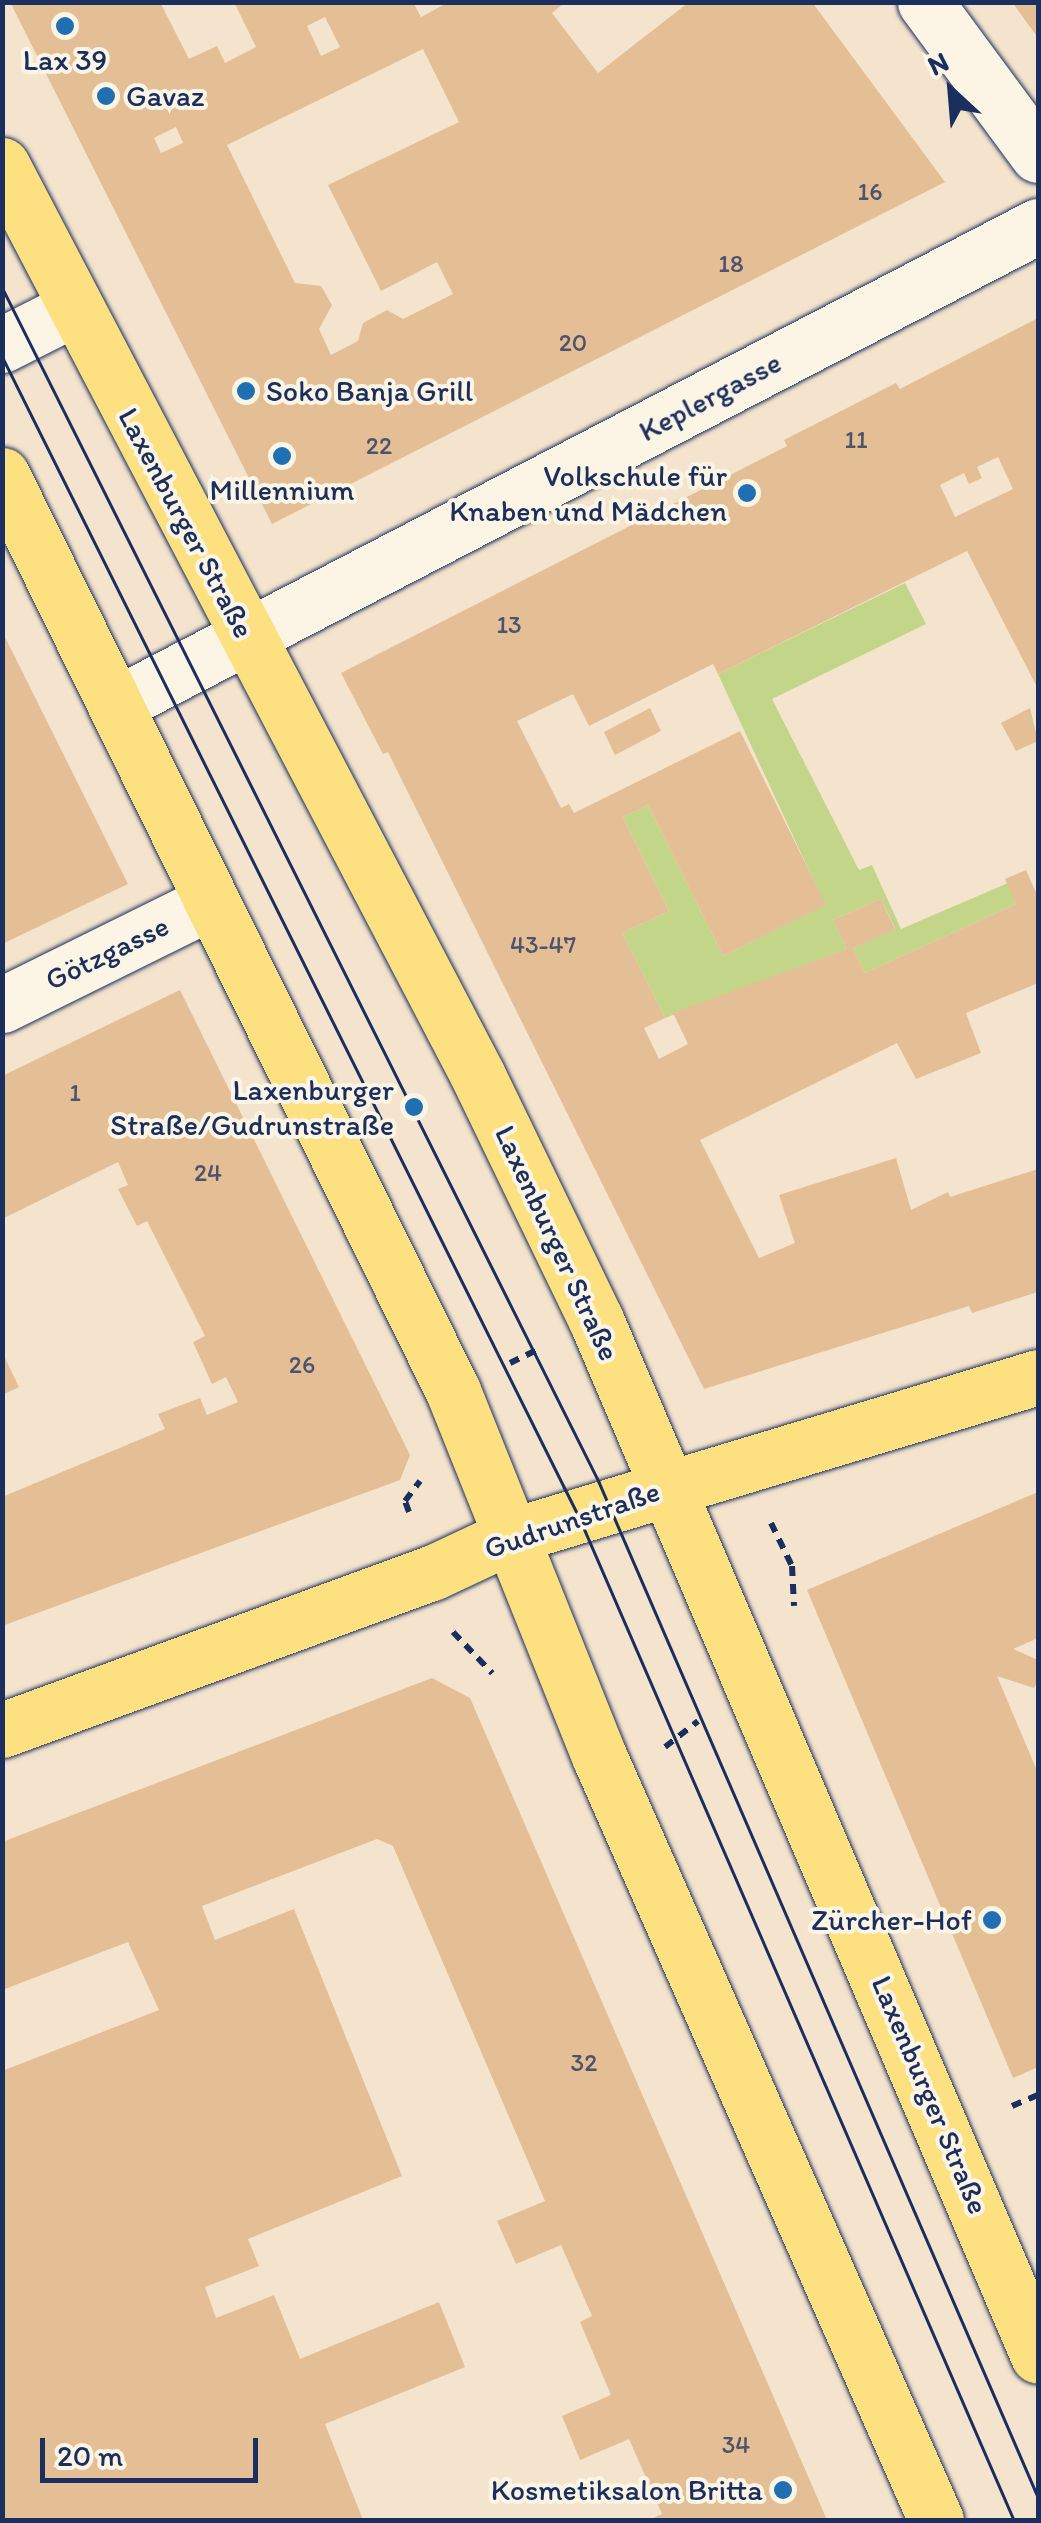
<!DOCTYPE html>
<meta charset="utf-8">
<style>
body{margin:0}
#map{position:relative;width:1041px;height:2523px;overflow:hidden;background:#f5e4cd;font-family:Itim,sans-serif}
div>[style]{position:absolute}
.green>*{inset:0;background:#c3d589}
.building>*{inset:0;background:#e4be95}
.path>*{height:6px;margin-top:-3px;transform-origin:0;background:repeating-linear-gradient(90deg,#1b2f5e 0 10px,transparent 0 18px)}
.roads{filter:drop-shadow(0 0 2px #1b2f5e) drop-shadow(0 0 2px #1b2f5e)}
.minor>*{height:55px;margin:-27.5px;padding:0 27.5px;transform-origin:27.5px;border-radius:27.5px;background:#fcf5e5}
.major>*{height:55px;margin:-27.5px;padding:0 27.5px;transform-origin:27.5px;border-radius:27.5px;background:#fde080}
.tram>*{height:2.5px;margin:-1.25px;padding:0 1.25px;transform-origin:1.25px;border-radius:1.25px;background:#1b2f5e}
.dots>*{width:28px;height:28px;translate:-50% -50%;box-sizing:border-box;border:5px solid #fcf5e5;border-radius:50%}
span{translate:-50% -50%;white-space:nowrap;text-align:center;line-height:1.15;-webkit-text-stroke:8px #fcf5e5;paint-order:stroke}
.number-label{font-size:25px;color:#4d536c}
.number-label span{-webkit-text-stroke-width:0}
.poi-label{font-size:30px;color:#1b2f5e}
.left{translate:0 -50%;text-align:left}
.right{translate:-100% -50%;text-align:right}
.street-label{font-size:30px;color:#1b2f5e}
.frame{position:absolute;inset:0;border:5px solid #1b2f5e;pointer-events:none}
.north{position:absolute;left:901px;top:40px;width:100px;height:100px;-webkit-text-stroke:8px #fcf5e5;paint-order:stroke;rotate:334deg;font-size:28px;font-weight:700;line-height:40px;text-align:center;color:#1b2f5e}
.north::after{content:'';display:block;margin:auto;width:35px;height:45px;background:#1b2f5e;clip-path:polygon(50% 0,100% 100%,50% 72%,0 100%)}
.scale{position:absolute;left:40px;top:2438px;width:218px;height:45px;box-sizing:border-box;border:5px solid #1b2f5e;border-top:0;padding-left:12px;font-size:30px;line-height:35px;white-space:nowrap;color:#1b2f5e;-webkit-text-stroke:8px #fcf5e5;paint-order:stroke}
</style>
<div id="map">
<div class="green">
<div style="clip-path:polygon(905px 583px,926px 624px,772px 699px,859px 870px,872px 865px,901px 929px,1008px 883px,1016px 904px,865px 973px,853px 948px,895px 928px,881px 899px,833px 920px,847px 949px,665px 1018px,622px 933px,669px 911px,623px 817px,648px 805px,723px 956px,825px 905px,718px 674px)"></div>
</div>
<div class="building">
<div style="clip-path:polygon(evenodd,10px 2px,160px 2px,189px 59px,217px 46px,225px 63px,256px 47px,234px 2px,413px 2px,421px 17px,449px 2px,565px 2px,552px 13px,598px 73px,689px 2px,812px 2px,945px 182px,272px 524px,10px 2px,325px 17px,340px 47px,321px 56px,307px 26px,325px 17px,10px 2px,423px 49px,459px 122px,328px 185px,381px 291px,437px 262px,453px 294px,403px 319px,387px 310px,363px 323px,358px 341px,331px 355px,319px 329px,332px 305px,321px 286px,295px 283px,227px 145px,423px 49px,10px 2px,176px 127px,183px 143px,161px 153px,154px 138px,176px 127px)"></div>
<div style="clip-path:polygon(1012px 2px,1038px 2px,1038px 38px)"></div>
<div style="clip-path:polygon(evenodd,1038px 318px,1038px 689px,967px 551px,718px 674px,713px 664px,589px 726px,573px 694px,517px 721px,561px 808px,569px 804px,574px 813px,740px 731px,826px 905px,723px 956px,648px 805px,623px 817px,669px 911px,622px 933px,665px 1018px,644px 1028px,659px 1059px,688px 1044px,673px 1013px,847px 949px,833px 920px,881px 899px,895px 929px,853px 948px,865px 973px,1016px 904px,1005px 879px,1026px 870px,1038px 897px,1038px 983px,966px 1013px,981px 1053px,916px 1079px,897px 1043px,700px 1140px,759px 1258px,795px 1243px,779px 1195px,896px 1158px,911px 1210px,948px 1192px,950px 1197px,1038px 1169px,1038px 1292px,972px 1313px,969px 1306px,704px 1389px,388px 752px,383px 754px,341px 673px,787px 446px,784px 440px,896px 383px,900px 389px,1038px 318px,998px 457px,1013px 489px,955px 517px,940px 485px,964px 473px,969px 484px,982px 478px,977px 467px,998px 457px)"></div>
<div style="clip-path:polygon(2px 631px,128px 884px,2px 944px)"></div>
<div style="clip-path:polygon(650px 708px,661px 731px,615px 755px,604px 732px)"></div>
<div style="clip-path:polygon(1030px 708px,1038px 741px,1016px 751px,1001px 723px)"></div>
<div style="clip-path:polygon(180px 990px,410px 1455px,400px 1480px,2px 1626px,2px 1497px,165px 1429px,158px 1414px,200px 1398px,207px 1415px,238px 1402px,226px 1377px,212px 1384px,193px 1342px,205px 1336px,147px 1221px,137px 1226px,118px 1189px,128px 1185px,118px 1162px,2px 1219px,2px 1076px)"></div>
<div style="clip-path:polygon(2px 1352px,19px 1387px,2px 1395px)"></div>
<div style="clip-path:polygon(1038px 1492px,1038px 1638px,1013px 1649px,1038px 1660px,1038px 1680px,1034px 1688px,997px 1676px,1038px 1773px,1038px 2067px,1013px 2078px,807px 1590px)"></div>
<div style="clip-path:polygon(432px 1678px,470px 1698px,827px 2520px,649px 2520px,662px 2514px,629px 2439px,580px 2460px,562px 2416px,611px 2395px,580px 2322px,592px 2316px,561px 2245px,516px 2264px,497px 2221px,545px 2201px,393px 1846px,377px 1839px,202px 1906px,215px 1940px,294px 1909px,402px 2176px,248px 2239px,259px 2266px,205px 2287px,216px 2318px,274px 2295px,300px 2359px,439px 2302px,465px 2367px,325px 2424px,363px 2520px,2px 2520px,2px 2071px,159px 2010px,128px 1942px,2px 1990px,2px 1842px)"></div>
</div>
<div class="path">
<div style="left:510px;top:1363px;width:32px;rotate:-26deg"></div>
<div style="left:409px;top:1512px;width:12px;rotate:-110deg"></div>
<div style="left:405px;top:1501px;width:25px;rotate:-53deg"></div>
<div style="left:771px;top:1523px;width:48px;rotate:64deg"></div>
<div style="left:792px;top:1566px;width:40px;rotate:87.1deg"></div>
<div style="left:453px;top:1632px;width:57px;rotate:46.4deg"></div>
<div style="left:665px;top:1747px;width:42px;rotate:-38.2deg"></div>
<div style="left:1012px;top:2106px;width:28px;rotate:-23deg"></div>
</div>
<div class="roads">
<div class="minor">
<div style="left:925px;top:2px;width:190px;rotate:53.6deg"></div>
<div style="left:2px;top:345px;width:80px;rotate:-26.9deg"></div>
<div style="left:115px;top:705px;width:1040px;rotate:-27.43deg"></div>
<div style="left:2px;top:1005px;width:234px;rotate:-26.3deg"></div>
</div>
<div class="major">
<div style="left:2px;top:165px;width:1028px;rotate:62.41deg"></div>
<div style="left:478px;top:1076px;width:271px;rotate:64.2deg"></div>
<div style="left:596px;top:1320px;width:1126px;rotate:66.89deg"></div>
<div style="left:2px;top:475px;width:1021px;rotate:63.79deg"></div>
<div style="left:453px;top:1391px;width:393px;rotate:68.2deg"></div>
<div style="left:599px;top:1756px;width:835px;rotate:66.2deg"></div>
<div style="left:2px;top:1730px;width:458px;rotate:-20.1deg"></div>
<div style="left:432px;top:1573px;width:87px;rotate:-25.1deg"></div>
<div style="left:511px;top:1536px;width:550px;rotate:-16.79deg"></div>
</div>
</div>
<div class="tram">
<div style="left:2px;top:287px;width:1336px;rotate:63.45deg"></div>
<div style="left:599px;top:1482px;width:1106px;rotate:66.61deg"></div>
<div style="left:2px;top:356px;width:1299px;rotate:63.57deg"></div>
<div style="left:580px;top:1519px;width:1091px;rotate:66.56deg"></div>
</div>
<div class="dots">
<div style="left:65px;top:26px;background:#1f6fb2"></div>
<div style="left:106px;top:96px;background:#1f6fb2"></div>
<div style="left:246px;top:391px;background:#1f6fb2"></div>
<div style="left:282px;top:456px;background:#1f6fb2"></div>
<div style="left:747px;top:493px;background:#1f6fb2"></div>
<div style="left:414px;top:1107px;background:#1f6fb2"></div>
<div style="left:992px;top:1920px;background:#1f6fb2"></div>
<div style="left:783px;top:2490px;background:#1f6fb2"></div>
</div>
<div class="number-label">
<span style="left:870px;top:191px">16</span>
<span style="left:731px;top:263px">18</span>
<span style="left:573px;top:342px">20</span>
<span style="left:856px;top:439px">11</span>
<span style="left:379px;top:445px">22</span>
<span style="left:509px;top:624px">13</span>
<span style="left:543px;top:944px">43-47</span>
<span style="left:75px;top:1092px">1</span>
<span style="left:208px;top:1172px">24</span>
<span style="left:302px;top:1364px">26</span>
<span style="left:584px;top:2062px">32</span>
<span style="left:736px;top:2444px">34</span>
</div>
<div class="poi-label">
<span style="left:65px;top:60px">Lax 39</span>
<span class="left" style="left:126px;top:96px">Gavaz</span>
<span class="left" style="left:266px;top:391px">Soko Banja Grill</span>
<span class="right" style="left:727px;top:493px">Volkschule für<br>Knaben und Mädchen</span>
<span style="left:282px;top:490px">Millennium</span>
<span class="right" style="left:394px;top:1107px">Laxenburger<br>Straße/Gudrunstraße</span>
<span class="right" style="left:972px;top:1920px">Zürcher-Hof</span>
<span class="right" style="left:763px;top:2490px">Kosmetiksalon Britta</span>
</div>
<div class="street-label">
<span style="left:710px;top:397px;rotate:-28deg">Keplergasse</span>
<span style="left:186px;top:523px;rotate:62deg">Laxenburger Straße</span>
<span style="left:107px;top:953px;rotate:-26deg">Götzgasse</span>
<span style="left:557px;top:1243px;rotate:65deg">Laxenburger Straße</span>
<span style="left:572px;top:1520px;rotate:-19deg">Gudrunstraße</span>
<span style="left:930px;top:2095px;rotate:67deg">Laxenburger Straße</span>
</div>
<div class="frame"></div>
<div class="north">N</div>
<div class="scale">20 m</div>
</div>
